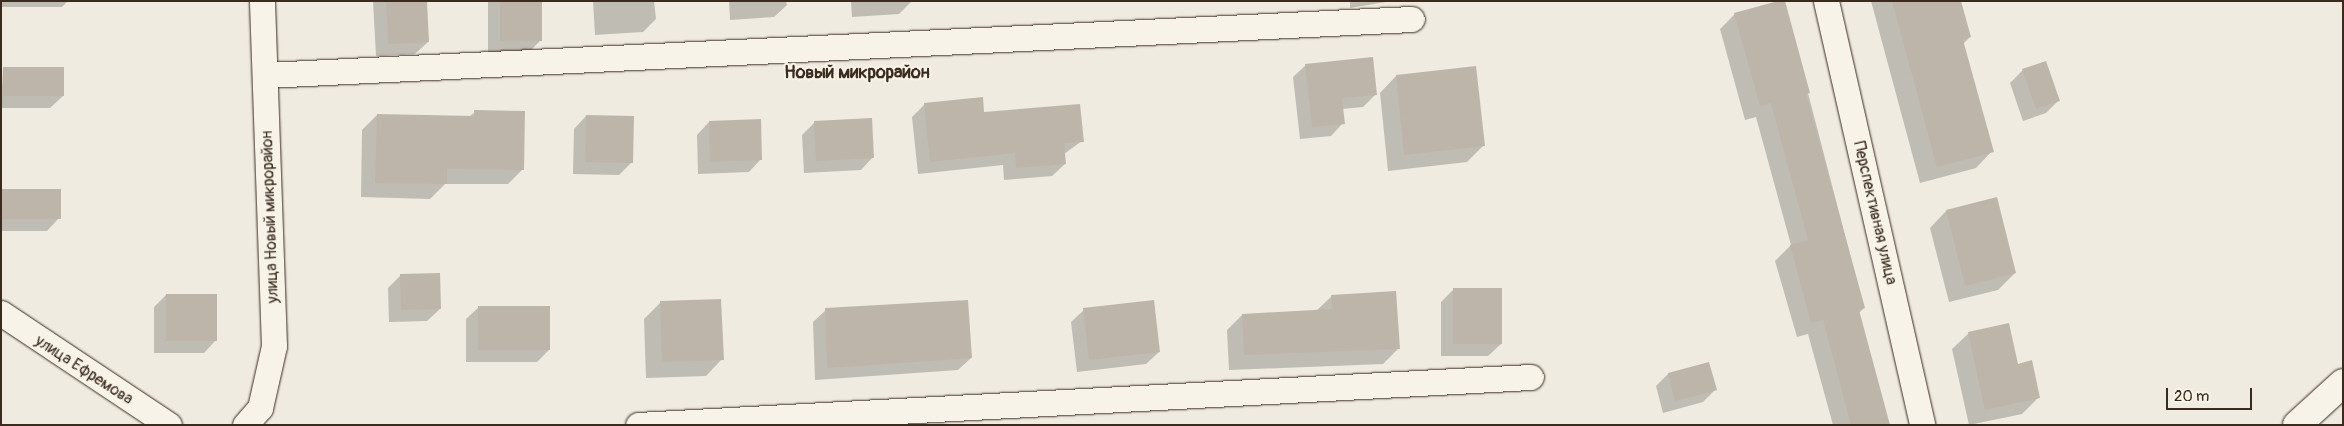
<!DOCTYPE html>
<meta charset="utf-8">
<style>
body{margin:0}
#map{position:relative;width:2344px;height:426px;overflow:hidden;background:#efebe0;font-family:Pangolin,sans-serif}
div>[style]{position:absolute}
.shadow>*{inset:0;background:#0003}
.building>*{inset:0;background:#bdb5aa}
.roads{filter:drop-shadow(0 0 1px #3b2a1e) drop-shadow(0 0 1px #3b2a1e)}
.street>*{height:25px;margin:-12.5px;padding:0 12.5px;transform-origin:12.5px;border-radius:12.5px;background:#f7f3e8}
.secondary>*{height:28px;margin:-14px;padding:0 14px;transform-origin:14px;border-radius:14px;background:#f7f3e8}
span{translate:-50% -50%;white-space:nowrap;text-align:center;line-height:1.15;-webkit-text-stroke:4px #f7f3e8;paint-order:stroke}
.street-label{font-size:16px;color:#3b2a1e}
.neighbourhood-label{font-size:18px;color:#3b2a1e;font-weight:700}
.frame{position:absolute;inset:0;border:2px solid #3b2a1e;pointer-events:none}
.scale{position:absolute;left:2166px;top:388px;width:86px;height:22px;box-sizing:border-box;border:2px solid #3b2a1e;border-top:0;padding-left:6px;font-size:15px;line-height:18px;white-space:nowrap;color:#3b2a1e;-webkit-text-stroke:4px #f7f3e8;paint-order:stroke}
</style>
<div id="map">
<div class="shadow">
<div style="clip-path:polygon(1px 1px,68px 1px,62px 7px,1px 7px)"></div>
<div style="clip-path:polygon(373px 1px,426px 1px,428px 42px,415px 54px,376px 56px)"></div>
<div style="clip-path:polygon(488px 1px,540px 1px,540px 41px,528px 53px,488px 53px)"></div>
<div style="clip-path:polygon(593px 1px,654px 1px,656px 19px,643px 32px,595px 35px)"></div>
<div style="clip-path:polygon(729px 1px,786px 1px,787px 5px,774px 17px,730px 20px)"></div>
<div style="clip-path:polygon(851px 1px,912px 1px,899px 14px,852px 17px)"></div>
<div style="clip-path:polygon(1350px 1px,1392px 1px,1350px 8px)"></div>
<div style="clip-path:polygon(1784px 1px,1864px 308px,1858px 314px,1889px 425px,1833px 425px,1808px 334px,1797px 337px,1775px 261px,1791px 245px,1756px 117px,1745px 120px,1720px 29px,1735px 14px)"></div>
<div style="clip-path:polygon(1871px 1px,1960px 1px,1970px 37px,1963px 44px,1992px 151px,1976px 168px,1920px 183px)"></div>
<div style="clip-path:polygon(1306px 65px,1376px 94px,1363px 107px,1342px 109px,1343px 123px,1331px 136px,1300px 139px,1293px 77px)"></div>
<div style="clip-path:polygon(3px 68px,63px 96px,50px 108px,1px 108px)"></div>
<div style="clip-path:polygon(2023px 70px,2058px 101px,2046px 113px,2023px 121px,2010px 83px)"></div>
<div style="clip-path:polygon(1396px 76px,1484px 145px,1467px 162px,1388px 171px,1380px 93px)"></div>
<div style="clip-path:polygon(925px 104px,983px 113px,1082px 141px,1064px 154px,1065px 164px,1052px 176px,1004px 180px,1003px 165px,918px 174px,912px 117px)"></div>
<div style="clip-path:polygon(475px 112px,523px 169px,508px 184px,445px 184px,430px 199px,361px 197px,362px 130px,377px 115px,469px 117px)"></div>
<div style="clip-path:polygon(586px 116px,631px 163px,619px 175px,573px 174px,574px 129px)"></div>
<div style="clip-path:polygon(709px 122px,761px 159px,749px 172px,698px 174px,697px 135px)"></div>
<div style="clip-path:polygon(814px 123px,873px 157px,861px 170px,804px 173px,802px 135px)"></div>
<div style="clip-path:polygon(1px 191px,59px 218px,47px 231px,1px 231px)"></div>
<div style="clip-path:polygon(1946px 211px,2015px 273px,1998px 290px,1949px 302px,1930px 228px)"></div>
<div style="clip-path:polygon(401px 275px,440px 309px,427px 321px,389px 322px,388px 288px)"></div>
<div style="clip-path:polygon(1454px 289px,1501px 344px,1488px 356px,1441px 356px,1441px 302px)"></div>
<div style="clip-path:polygon(166px 295px,216px 340px,204px 353px,154px 353px,154px 307px)"></div>
<div style="clip-path:polygon(1332px 296px,1399px 348px,1383px 364px,1229px 370px,1227px 330px,1242px 315px,1316px 311px)"></div>
<div style="clip-path:polygon(661px 302px,722px 359px,706px 376px,646px 378px,644px 319px)"></div>
<div style="clip-path:polygon(479px 307px,549px 350px,537px 362px,466px 362px,466px 319px)"></div>
<div style="clip-path:polygon(826px 310px,971px 358px,958px 370px,815px 380px,813px 322px)"></div>
<div style="clip-path:polygon(1084px 310px,1159px 352px,1146px 364px,1077px 372px,1071px 322px)"></div>
<div style="clip-path:polygon(1969px 333px,2017px 365px,2039px 397px,2022px 414px,1969px 425px,1952px 349px)"></div>
<div style="clip-path:polygon(1708px 363px,1715px 390px,1703px 402px,1663px 413px,1656px 386px,1668px 374px)"></div>
</div>
<div class="building">
<div style="clip-path:polygon(386px 1px,427px 1px,429px 42px,388px 44px)"></div>
<div style="clip-path:polygon(500px 1px,542px 1px,542px 41px,500px 41px)"></div>
<div style="clip-path:polygon(1778px 1px,1785px 1px,1810px 93px,1806px 94px,1865px 308px,1859px 310px,1890px 425px,1851px 425px,1823px 320px,1811px 323px,1790px 245px,1808px 240px,1771px 103px,1760px 106px,1734px 13px)"></div>
<div style="clip-path:polygon(1892px 1px,1961px 1px,1971px 37px,1963px 40px,1994px 152px,1937px 167px)"></div>
<div style="clip-path:polygon(1373px 57px,1377px 95px,1342px 98px,1345px 124px,1312px 127px,1305px 64px)"></div>
<div style="clip-path:polygon(2046px 61px,2060px 101px,2036px 109px,2022px 69px)"></div>
<div style="clip-path:polygon(1476px 66px,1485px 146px,1404px 155px,1396px 75px)"></div>
<div style="clip-path:polygon(3px 67px,64px 67px,64px 96px,3px 96px)"></div>
<div style="clip-path:polygon(983px 97px,984px 112px,1080px 104px,1084px 142px,1064px 143px,1066px 164px,1016px 168px,1015px 153px,930px 162px,924px 103px)"></div>
<div style="clip-path:polygon(474px 110px,525px 111px,524px 170px,447px 169px,447px 184px,375px 183px,377px 114px,474px 116px)"></div>
<div style="clip-path:polygon(586px 115px,634px 116px,633px 163px,585px 162px)"></div>
<div style="clip-path:polygon(872px 118px,874px 158px,816px 161px,814px 121px)"></div>
<div style="clip-path:polygon(761px 119px,762px 160px,710px 162px,709px 121px)"></div>
<div style="clip-path:polygon(1px 189px,61px 189px,61px 219px,1px 219px)"></div>
<div style="clip-path:polygon(1997px 197px,2016px 273px,1965px 286px,1946px 210px)"></div>
<div style="clip-path:polygon(440px 273px,441px 309px,401px 310px,400px 274px)"></div>
<div style="clip-path:polygon(1453px 288px,1502px 288px,1502px 344px,1453px 344px)"></div>
<div style="clip-path:polygon(1396px 291px,1400px 349px,1244px 355px,1242px 314px,1332px 309px,1331px 295px)"></div>
<div style="clip-path:polygon(166px 294px,217px 294px,217px 341px,166px 341px)"></div>
<div style="clip-path:polygon(721px 299px,724px 360px,662px 362px,660px 301px)"></div>
<div style="clip-path:polygon(968px 300px,972px 358px,827px 368px,825px 308px)"></div>
<div style="clip-path:polygon(1154px 300px,1160px 352px,1089px 360px,1083px 308px)"></div>
<div style="clip-path:polygon(478px 306px,550px 306px,550px 350px,478px 350px)"></div>
<div style="clip-path:polygon(2009px 323px,2018px 364px,2032px 360px,2040px 398px,1985px 410px,1968px 332px)"></div>
<div style="clip-path:polygon(1709px 362px,1717px 390px,1675px 401px,1668px 373px)"></div>
</div>
<div class="roads">
<div class="street">
<div style="left:1826px;top:1px;width:435px;rotate:77.2deg"></div>
<div style="left:266px;top:75px;width:1147px;rotate:-2.8deg"></div>
<div style="left:1px;top:313px;width:202px;rotate:33.7deg"></div>
<div style="left:245px;top:425px;width:23px;rotate:-49deg"></div>
<div style="left:260px;top:408px;width:64px;rotate:-77.3deg"></div>
<div style="left:274px;top:346px;width:345px;rotate:-92deg"></div>
<div style="left:638px;top:425px;width:894px;rotate:-3.08deg"></div>
</div>
<div class="secondary">
<div style="left:2297px;top:425px;width:62px;rotate:-42.4deg"></div>
</div>
</div>
<div class="street-label">
<span style="left:1875px;top:213px;rotate:77deg">Перспективная улица</span>
<span style="left:270px;top:217px;rotate:-92deg">улица Новый микрорайон</span>
<span style="left:84px;top:370px;rotate:33deg">улица Ефремова</span>
</div>
<div class="neighbourhood-label">
<span style="left:857px;top:73px">Новый микрорайон</span>
</div>
<div class="frame"></div>
<div class="scale">20 m</div>
</div>
